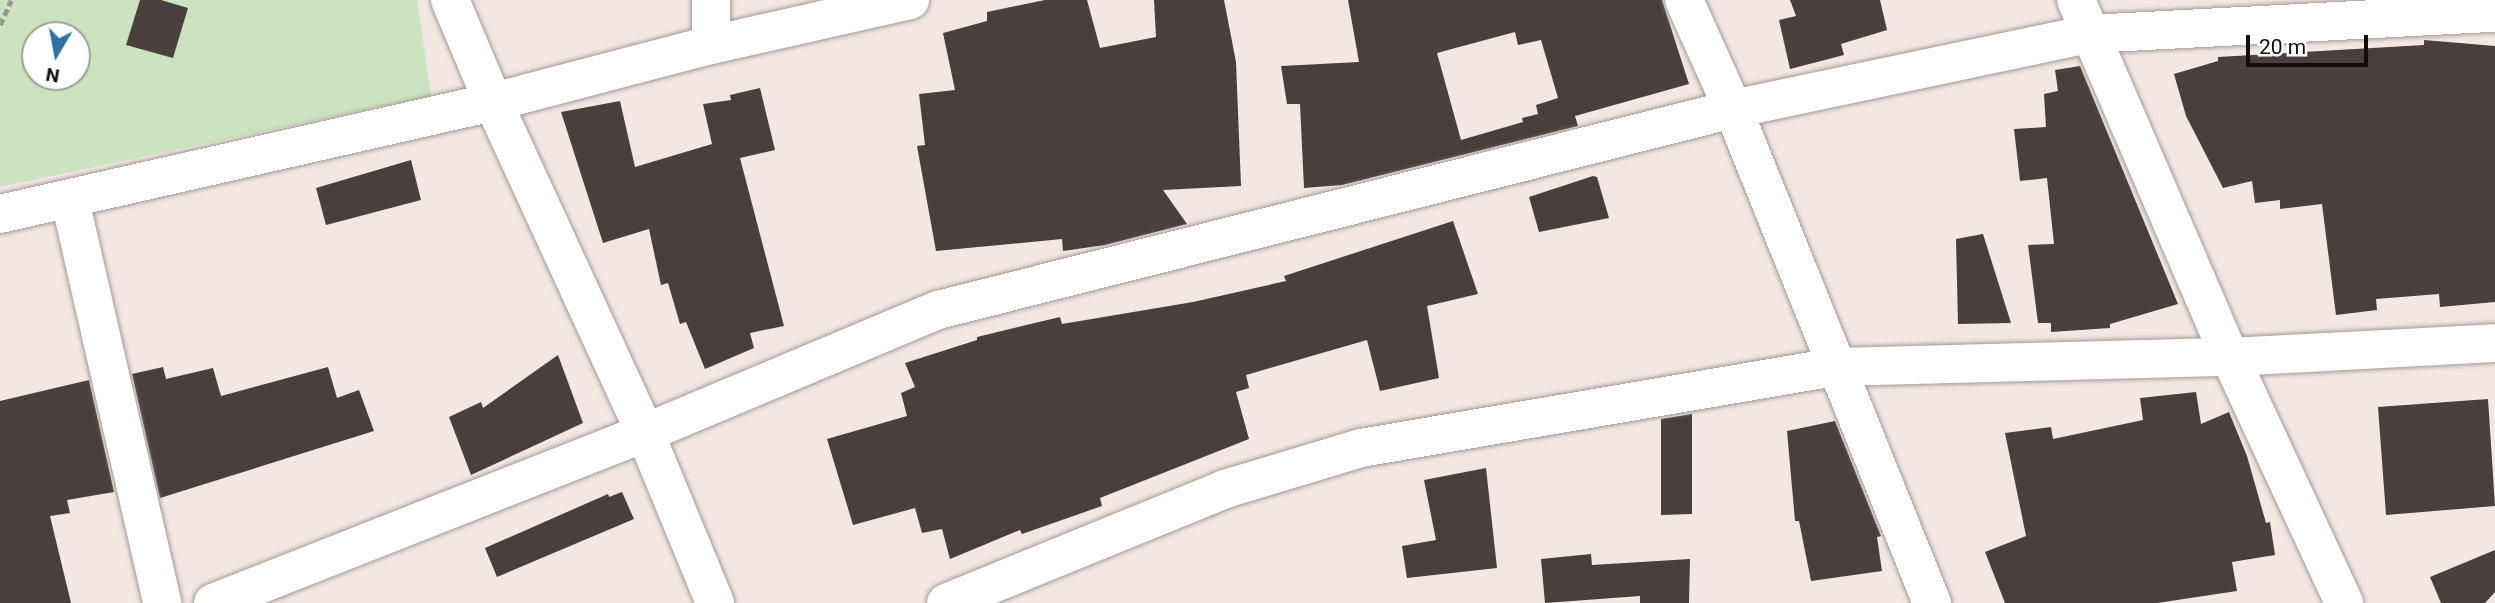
<!DOCTYPE html>
<style>
body{margin:0}
#map{position:relative;width:2495px;height:603px;overflow:hidden;background:#f2e7e2;font-family:Roboto,sans-serif}
div>[style]{position:absolute}
.green>*{inset:0;background:#cbe3be}
.building>*{inset:0;background:#49403d}
.path>*{height:4.5px;margin-top:-2.25px;transform-origin:0;background:repeating-linear-gradient(90deg,#9f9793 0 7px,transparent 0 10.5px)}
.roads{filter:drop-shadow(0 0 2px #a39995) drop-shadow(0 0 2px #a39995)}
.minor>*{height:38px;margin:-19px;padding:0 19px;transform-origin:19px;border-radius:19px;background:#fff}
span{translate:-50% -50%;white-space:nowrap;text-align:center;line-height:1.15;-webkit-text-stroke:7px #fff;paint-order:stroke}
.north{position:absolute;left:21px;top:21px;width:70px;height:70px;box-sizing:border-box;background:#fff;border:2px solid #a09e9d;border-radius:50%;rotate:190deg;font-size:19px;font-weight:700;line-height:28px;text-align:center;color:#110d0b}
.north::after{content:'';display:block;margin:auto;width:24px;height:32px;background:#2f70a6;clip-path:polygon(50% 0,100% 100%,50% 72%,0 100%)}
.scale{position:absolute;left:2246px;top:35px;width:122px;height:32px;box-sizing:border-box;border:4px solid #110d0b;border-top:0;padding-left:9px;font-size:21px;line-height:24px;white-space:nowrap;color:#110d0b;-webkit-text-stroke:5px #fff;paint-order:stroke}
</style>
<div id="map">
<div class="green">
<div style="clip-path:polygon(evenodd,0 0,417px 0,431px 96px,0 187px,0 0,35px 35px,77px 35px,77px 77px,35px 77px,35px 35px)"></div>
</div>
<div class="building">
<div style="clip-path:polygon(140px 0,161px 0,188px 8px,173px 58px,126px 45px)"></div>
<div style="clip-path:polygon(1045px 0,1087px 0,1100px 48px,1156px 37px,1154px 0,1224px 0,1236px 62px,1241px 186px,1163px 190px,1187px 224px,1105px 245px,1063px 251px,1062px 239px,936px 251px,917px 146px,925px 145px,919px 94px,955px 90px,943px 33px,987px 21px,987px 12px)"></div>
<div style="clip-path:polygon(evenodd,1348px 0,1662px 0,1689px 84px,1575px 116px,1578px 126px,1342px 185px,1304px 188px,1300px 104px,1287px 104px,1281px 66px,1359px 62px,1348px 0,1515px 32px,1518px 45px,1541px 40px,1558px 98px,1536px 105px,1538px 114px,1522px 118px,1523px 122px,1461px 140px,1437px 53px,1515px 32px)"></div>
<div style="clip-path:polygon(1790px 0,1880px 0,1887px 30px,1841px 44px,1844px 55px,1790px 69px,1779px 20px,1796px 16px)"></div>
<div style="clip-path:polygon(2424px 40px,2495px 46px,2495px 302px,2440px 307px,2439px 294px,2376px 299px,2377px 310px,2336px 315px,2322px 204px,2280px 209px,2280px 200px,2255px 203px,2252px 181px,2223px 188px,2186px 116px,2174px 74px,2218px 61px,2218px 57px,2424px 45px)"></div>
<div style="clip-path:polygon(2080px 66px,2178px 304px,2110px 324px,2110px 328px,2051px 332px,2051px 323px,2038px 323px,2028px 245px,2054px 244px,2047px 178px,2020px 181px,2014px 129px,2046px 127px,2044px 94px,2058px 91px,2055px 70px)"></div>
<div style="clip-path:polygon(760px 88px,775px 150px,740px 158px,784px 326px,750px 333px,754px 348px,705px 369px,686px 322px,680px 324px,668px 283px,661px 285px,649px 229px,603px 243px,561px 112px,620px 101px,635px 167px,712px 144px,703px 104px,731px 100px,730px 95px)"></div>
<div style="clip-path:polygon(411px 160px,421px 200px,326px 225px,316px 188px)"></div>
<div style="clip-path:polygon(1593px 176px,1597px 177px,1609px 218px,1539px 232px,1529px 197px)"></div>
<div style="clip-path:polygon(1453px 221px,1478px 294px,1427px 306px,1439px 378px,1380px 391px,1367px 340px,1246px 375px,1249px 388px,1236px 392px,1249px 439px,1100px 498px,1102px 506px,1022px 534px,1020px 530px,950px 559px,942px 529px,922px 533px,915px 508px,853px 525px,827px 439px,907px 416px,901px 393px,915px 387px,905px 363px,977px 340px,977px 337px,1060px 317px,1062px 324px,1193px 302px,1286px 281px,1284px 276px)"></div>
<div style="clip-path:polygon(1983px 234px,2011px 323px,1958px 324px,1956px 239px)"></div>
<div style="clip-path:polygon(558px 355px,583px 423px,471px 475px,449px 417px,481px 402px,483px 408px)"></div>
<div style="clip-path:polygon(163px 367px,166px 379px,213px 368px,221px 396px,328px 367px,337px 398px,359px 390px,374px 431px,160px 498px,132px 374px)"></div>
<div style="clip-path:polygon(89px 380px,114px 492px,67px 500px,70px 513px,50px 516px,71px 603px,0 603px,0 401px)"></div>
<div style="clip-path:polygon(2196px 392px,2201px 424px,2229px 412px,2247px 456px,2266px 523px,2270px 522px,2275px 555px,2232px 562px,2237px 591px,2157px 603px,2005px 603px,1985px 552px,2026px 536px,2005px 433px,2051px 427px,2053px 439px,2143px 420px,2140px 398px)"></div>
<div style="clip-path:polygon(2488px 399px,2495px 506px,2386px 515px,2378px 407px)"></div>
<div style="clip-path:polygon(1692px 414px,1692px 514px,1661px 515px,1661px 419px)"></div>
<div style="clip-path:polygon(1835px 421px,1881px 536px,1877px 537px,1882px 571px,1811px 581px,1799px 521px,1795px 521px,1787px 431px)"></div>
<div style="clip-path:polygon(1486px 468px,1497px 568px,1407px 578px,1402px 546px,1436px 540px,1424px 480px)"></div>
<div style="clip-path:polygon(622px 492px,634px 519px,497px 577px,485px 548px,608px 494px,609px 497px)"></div>
<div style="clip-path:polygon(2495px 550px,2495px 592px,2485px 603px,2441px 603px,2430px 577px)"></div>
<div style="clip-path:polygon(1591px 554px,1592px 565px,1690px 559px,1689px 603px,1640px 603px,1640px 596px,1545px 603px,1541px 559px)"></div>
</div>
<div class="path">
<div style="left:0;top:25px;width:27px;rotate:-66deg"></div>
</div>
<div class="roads">
<div class="minor">
<div style="left:450px;top:0;width:111px;rotate:67.1deg"></div>
<div style="left:493px;top:102px;width:364px;rotate:65.3deg"></div>
<div style="left:645px;top:433px;width:184px;rotate:67.6deg"></div>
<div style="left:1684px;top:0;width:120px;rotate:65.8deg"></div>
<div style="left:1733px;top:109px;width:533px;rotate:68.06deg"></div>
<div style="left:2076px;top:0;width:389px;rotate:66.7deg"></div>
<div style="left:2230px;top:357px;width:271px;rotate:65.1deg"></div>
<div style="left:711px;top:45px;width:45px;rotate:-90deg"></div>
<div style="left:70px;top:200px;width:413px;rotate:77.1deg"></div>
<div style="left:0;top:214px;width:506px;rotate:-12.8deg"></div>
<div style="left:493px;top:102px;width:225px;rotate:-14.7deg"></div>
<div style="left:711px;top:45px;width:204px;rotate:-12.7deg"></div>
<div style="left:213px;top:603px;width:464px;rotate:-21.5deg"></div>
<div style="left:645px;top:433px;width:318px;rotate:-22.8deg"></div>
<div style="left:938px;top:310px;width:820px;rotate:-14.19deg"></div>
<div style="left:1733px;top:109px;width:364px;rotate:-11.9deg"></div>
<div style="left:2089px;top:34px;width:407px;rotate:-3deg"></div>
<div style="left:946px;top:603px;width:301px;rotate:-22.2deg"></div>
<div style="left:1225px;top:489px;width:142px;rotate:-16.8deg"></div>
<div style="left:1361px;top:448px;width:482px;rotate:-9.7deg"></div>
<div style="left:1836px;top:367px;width:394px;rotate:-1.5deg"></div>
<div style="left:2230px;top:357px;width:265px;rotate:-3deg"></div>
</div>
</div>
<div class="north">N</div>
<div class="scale">20 m</div>
</div>
